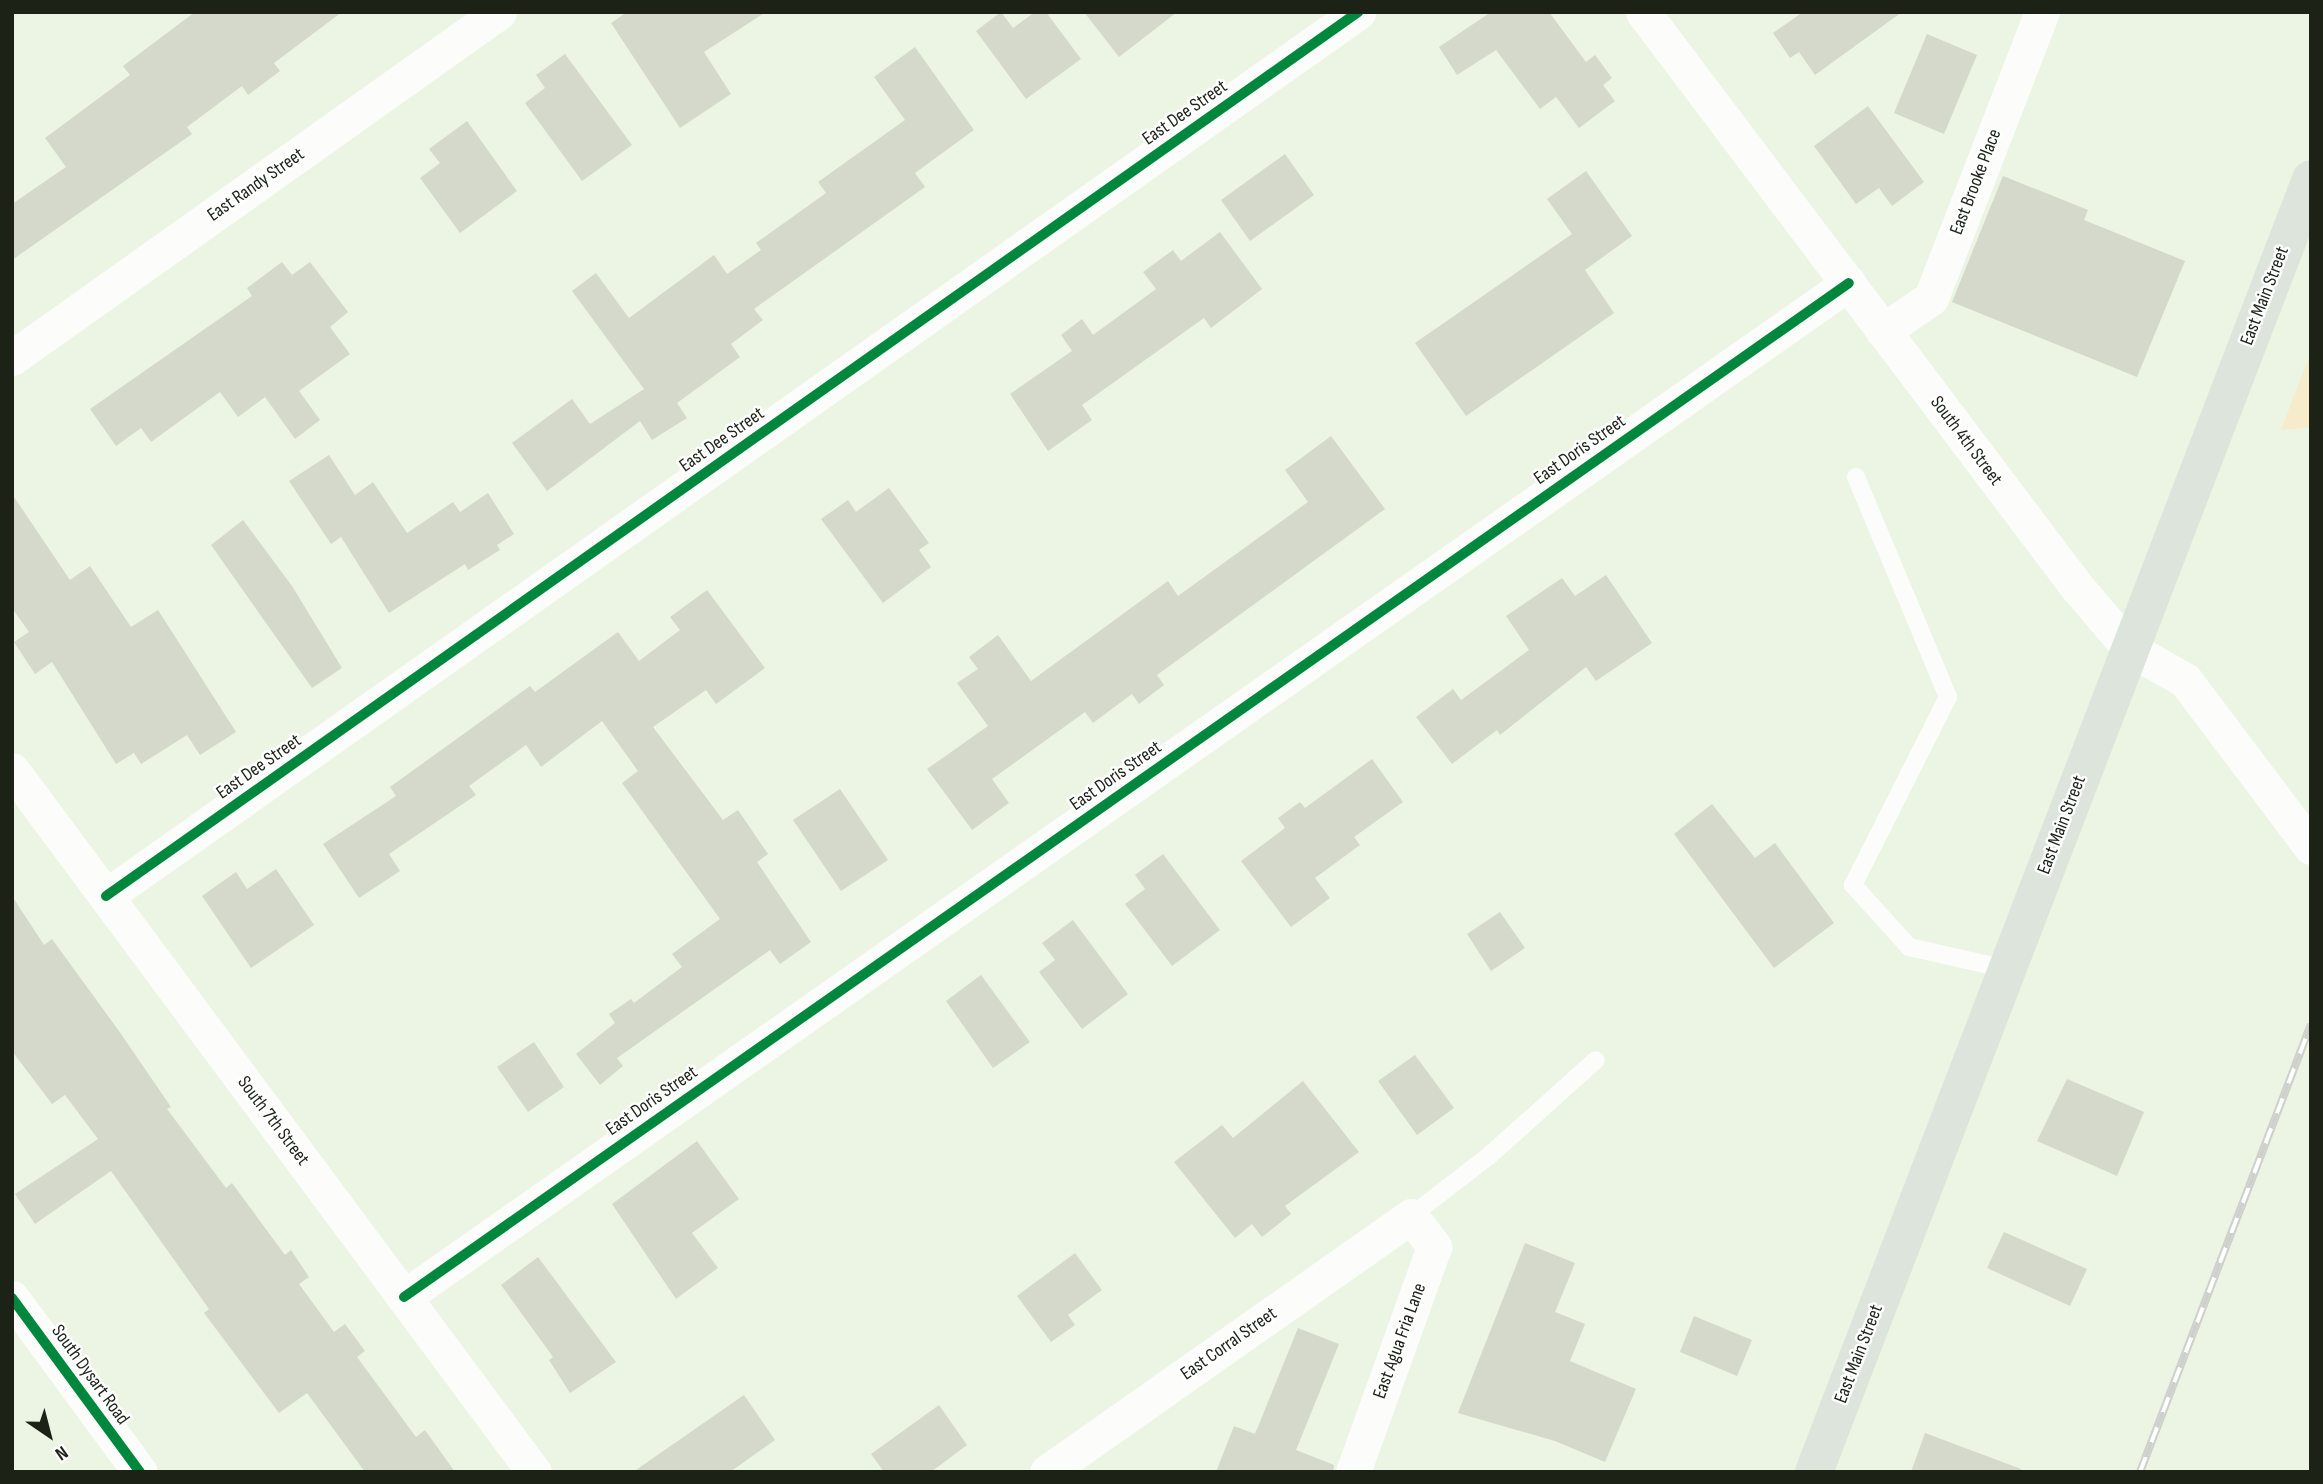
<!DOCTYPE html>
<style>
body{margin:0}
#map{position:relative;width:2323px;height:1484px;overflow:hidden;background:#ecf4e3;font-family:"Sofia Sans Condensed",sans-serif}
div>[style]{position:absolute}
.green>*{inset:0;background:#f6ebca}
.building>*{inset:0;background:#d5d9cb}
.service>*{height:18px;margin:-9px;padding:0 9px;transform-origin:9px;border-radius:9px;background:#fcfdfb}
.minor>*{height:35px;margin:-17.5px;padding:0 17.5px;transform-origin:17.5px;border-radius:17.5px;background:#fcfdfb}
.primary>*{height:38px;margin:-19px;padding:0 19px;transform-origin:19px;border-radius:19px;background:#dce4dc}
.rail>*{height:8px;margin-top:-4px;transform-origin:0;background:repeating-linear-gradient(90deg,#fff 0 16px,#ced0cc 0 32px);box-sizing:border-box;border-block:2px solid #ced0cc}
.cycleway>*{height:10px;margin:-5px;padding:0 5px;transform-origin:5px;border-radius:5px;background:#00873e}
span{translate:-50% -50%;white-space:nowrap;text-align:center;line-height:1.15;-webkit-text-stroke:5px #fff;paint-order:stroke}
.street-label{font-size:19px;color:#1d2217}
.frame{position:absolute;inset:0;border:14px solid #1d2217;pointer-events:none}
.north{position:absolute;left:14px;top:1400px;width:70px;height:70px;-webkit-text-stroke:5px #fff;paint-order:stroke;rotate:145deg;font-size:19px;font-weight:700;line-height:28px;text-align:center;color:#1d2217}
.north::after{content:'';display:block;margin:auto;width:24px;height:32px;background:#1d2217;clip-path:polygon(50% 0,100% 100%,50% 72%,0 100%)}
</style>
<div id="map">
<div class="green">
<div style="clip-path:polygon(2311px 352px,2311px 427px,2281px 430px)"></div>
</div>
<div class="building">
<div style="clip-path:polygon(195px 12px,342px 12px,274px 63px,280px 71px,248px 95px,242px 86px,187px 127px,192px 134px,12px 260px,12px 204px,66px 167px,45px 138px,130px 75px,123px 66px)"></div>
<div style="clip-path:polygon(627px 12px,766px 12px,704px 52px,731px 94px,680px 128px,611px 23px)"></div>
<div style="clip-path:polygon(1001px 12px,1013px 28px,1035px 12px,1046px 12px,1081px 59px,1026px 99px,976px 31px)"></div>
<div style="clip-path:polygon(1084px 12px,1177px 12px,1119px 57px)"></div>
<div style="clip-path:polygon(1491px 12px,1549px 12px,1586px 62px,1595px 55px,1612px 78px,1603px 85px,1615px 101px,1579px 128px,1556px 97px,1540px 109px,1496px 50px,1457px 75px,1439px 47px)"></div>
<div style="clip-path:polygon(1803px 12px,1902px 12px,1815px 75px,1799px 52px,1790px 58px,1773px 33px)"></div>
<div style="clip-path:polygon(1927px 34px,1977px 55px,1944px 134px,1894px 113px)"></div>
<div style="clip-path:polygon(915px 47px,974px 130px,915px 173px,925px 187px,754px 309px,763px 320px,731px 344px,740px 357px,677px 403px,687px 418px,652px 440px,640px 421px,547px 491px,512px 443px,572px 399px,590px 424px,644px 389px,572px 291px,596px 273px,629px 318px,714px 255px,727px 274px,761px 250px,756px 243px,826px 193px,818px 182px,905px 120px,874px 77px)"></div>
<div style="clip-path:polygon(565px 54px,632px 145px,582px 181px,525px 103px,545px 88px,536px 75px)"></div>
<div style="clip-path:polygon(1868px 106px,1924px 182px,1892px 206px,1879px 188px,1856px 204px,1814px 146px)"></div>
<div style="clip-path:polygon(467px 121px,517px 191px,460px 233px,420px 178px,440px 163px,429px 149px)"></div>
<div style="clip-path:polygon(1285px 154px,1314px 195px,1250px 241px,1221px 200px)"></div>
<div style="clip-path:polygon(1586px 171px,1632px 236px,1585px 270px,1614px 313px,1466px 416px,1415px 343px,1572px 234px,1547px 199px)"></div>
<div style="clip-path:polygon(2003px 176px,2088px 210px,2084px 220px,2185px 261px,2137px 377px,1952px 302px)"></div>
<div style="clip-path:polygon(1220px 232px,1262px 289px,1211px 328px,1204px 318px,1082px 405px,1092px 420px,1048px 451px,1010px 394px,1072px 351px,1061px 335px,1082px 319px,1093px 335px,1156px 289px,1143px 272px,1173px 250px,1181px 261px)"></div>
<div style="clip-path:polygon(282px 262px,292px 275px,310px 262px,348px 312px,330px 327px,350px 354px,299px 391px,320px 420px,295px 439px,265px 397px,238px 417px,220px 392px,151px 442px,141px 428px,116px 446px,90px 409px,252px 296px,247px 288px)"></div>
<div style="clip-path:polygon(1331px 436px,1385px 509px,1157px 675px,1164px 685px,1139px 704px,1132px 694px,1093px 723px,1085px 712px,992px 779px,1009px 803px,972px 830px,927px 769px,988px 726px,957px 683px,978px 669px,969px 657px,998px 635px,1031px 681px,1168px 581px,1178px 596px,1308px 502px,1285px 470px)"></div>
<div style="clip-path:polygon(329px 455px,355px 495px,373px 482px,407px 533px,453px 502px,460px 512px,488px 493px,514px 534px,497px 545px,500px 550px,468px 570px,465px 564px,389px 613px,341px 537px,331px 544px,289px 481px)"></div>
<div style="clip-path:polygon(889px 488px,929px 543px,919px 550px,931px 567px,883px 603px,821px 519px,848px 500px,856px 512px)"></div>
<div style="clip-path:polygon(12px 494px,70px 580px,90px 566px,131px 627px,158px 610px,236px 732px,200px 755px,187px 735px,141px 764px,134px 753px,116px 764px,52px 662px,35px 674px,14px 642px,29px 632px,12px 608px)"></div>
<div style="clip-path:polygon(243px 520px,292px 586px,342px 668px,312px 688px,211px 545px)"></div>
<div style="clip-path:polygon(1606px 575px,1652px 643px,1596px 681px,1586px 667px,1500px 735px,1497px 730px,1452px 764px,1416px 717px,1453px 689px,1461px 700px,1529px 650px,1506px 616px,1562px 578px,1575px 596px)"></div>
<div style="clip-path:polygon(707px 590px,765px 668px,716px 704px,706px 690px,653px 727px,723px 820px,738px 810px,768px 854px,757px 862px,811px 942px,780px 964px,770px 950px,617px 1058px,623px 1066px,600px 1085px,576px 1054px,615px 1023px,609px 1014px,631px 999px,634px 1003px,682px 967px,672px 954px,720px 919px,622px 783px,638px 771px,602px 721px,541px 767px,526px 745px,469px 786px,476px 795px,389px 854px,400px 871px,359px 898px,323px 844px,396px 796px,390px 787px,530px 686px,535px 692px,618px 632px,639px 661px,680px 630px,670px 617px)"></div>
<div style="clip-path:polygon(1372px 759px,1403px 802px,1354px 837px,1360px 845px,1315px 878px,1330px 898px,1291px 927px,1241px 861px,1285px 828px,1278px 818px,1300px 802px,1305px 808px)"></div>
<div style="clip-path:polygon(840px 789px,888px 860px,841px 891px,793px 820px)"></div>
<div style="clip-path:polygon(1712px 804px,1755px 858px,1775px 843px,1834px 923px,1774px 968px,1674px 834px)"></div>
<div style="clip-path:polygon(1163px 854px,1220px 930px,1172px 966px,1125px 904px,1145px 889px,1135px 875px)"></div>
<div style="clip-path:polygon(276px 869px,314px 925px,251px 968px,202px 896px,236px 872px,247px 889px)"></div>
<div style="clip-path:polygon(12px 896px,44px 945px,52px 939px,119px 1031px,171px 1107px,167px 1109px,226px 1188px,232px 1183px,285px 1255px,291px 1250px,309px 1277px,299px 1284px,334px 1332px,345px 1324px,365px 1351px,357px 1357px,416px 1437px,425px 1430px,455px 1472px,365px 1472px,307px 1393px,279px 1413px,204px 1313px,209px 1309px,111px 1171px,35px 1224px,15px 1194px,98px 1139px,65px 1095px,52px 1104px,12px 1051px)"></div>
<div style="clip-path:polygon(1500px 912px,1525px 948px,1491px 971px,1467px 934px)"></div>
<div style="clip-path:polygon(1073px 920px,1128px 994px,1082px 1029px,1039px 972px,1055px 960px,1042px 943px)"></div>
<div style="clip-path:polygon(981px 975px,1030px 1042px,993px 1068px,946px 1001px)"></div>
<div style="clip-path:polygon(534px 1042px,564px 1087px,528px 1112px,497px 1067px)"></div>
<div style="clip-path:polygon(1415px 1055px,1454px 1108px,1417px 1135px,1378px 1081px)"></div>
<div style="clip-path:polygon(2067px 1079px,2144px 1112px,2117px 1176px,2037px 1141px)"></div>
<div style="clip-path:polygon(1303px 1081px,1359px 1152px,1285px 1206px,1291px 1214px,1262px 1237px,1252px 1224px,1235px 1238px,1174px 1162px,1222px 1125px,1233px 1138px)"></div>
<div style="clip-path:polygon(697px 1141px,739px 1199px,692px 1233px,718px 1268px,676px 1299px,612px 1204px)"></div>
<div style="clip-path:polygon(2004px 1232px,2087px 1269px,2070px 1306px,1987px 1268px)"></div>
<div style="clip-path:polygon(1525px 1243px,1575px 1263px,1555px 1312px,1585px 1324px,1570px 1361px,1636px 1389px,1605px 1462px,1555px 1441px,1458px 1413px)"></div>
<div style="clip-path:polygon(1075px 1253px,1102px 1290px,1068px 1315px,1075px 1325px,1051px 1342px,1017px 1296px)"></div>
<div style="clip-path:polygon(538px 1257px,616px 1362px,570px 1393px,549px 1360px,553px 1357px,501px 1285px)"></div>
<div style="clip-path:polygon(1694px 1316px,1752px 1340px,1737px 1376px,1680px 1352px)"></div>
<div style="clip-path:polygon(1298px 1328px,1339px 1344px,1296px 1450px,1334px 1465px,1333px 1472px,1216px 1472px,1234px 1426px,1255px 1434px)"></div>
<div style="clip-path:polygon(744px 1395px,775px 1440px,730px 1472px,633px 1472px)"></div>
<div style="clip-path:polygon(939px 1405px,967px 1445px,931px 1472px,884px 1472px,871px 1454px)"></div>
<div style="clip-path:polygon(1925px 1433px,2021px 1469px,2020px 1472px,1911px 1472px)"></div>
</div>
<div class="service">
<div style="left:1856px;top:477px;width:238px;rotate:67.3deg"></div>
<div style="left:1948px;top:697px;width:211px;rotate:116.8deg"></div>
<div style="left:1853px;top:885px;width:84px;rotate:47.9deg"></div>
<div style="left:1909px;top:947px;width:100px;rotate:12.7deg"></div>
<div style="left:1411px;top:1216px;width:100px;rotate:-37.7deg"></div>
<div style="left:1490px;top:1155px;width:142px;rotate:-41.9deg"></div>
</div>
<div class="minor">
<div style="left:1643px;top:12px;width:720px;rotate:52.96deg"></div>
<div style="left:2077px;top:587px;width:82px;rotate:49.5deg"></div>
<div style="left:2130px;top:649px;width:63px;rotate:29.4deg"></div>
<div style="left:2185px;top:680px;width:209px;rotate:53deg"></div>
<div style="left:1883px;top:331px;width:58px;rotate:-34.5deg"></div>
<div style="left:1931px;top:298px;width:307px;rotate:-68.8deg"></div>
<div style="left:12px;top:358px;width:597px;rotate:-35.39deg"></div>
<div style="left:12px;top:770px;width:875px;rotate:53.37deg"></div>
<div style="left:106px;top:896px;width:1533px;rotate:-35.22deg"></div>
<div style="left:404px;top:1297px;width:1765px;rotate:-35.06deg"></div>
<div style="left:12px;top:1298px;width:216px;rotate:53.7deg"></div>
<div style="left:1047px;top:1472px;width:445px;rotate:-35.1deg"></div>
<div style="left:1411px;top:1216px;width:39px;rotate:53deg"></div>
<div style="left:1434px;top:1247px;width:239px;rotate:109.8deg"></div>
</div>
<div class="primary">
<div style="left:1814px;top:1472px;width:1385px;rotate:-68.97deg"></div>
</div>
<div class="rail">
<div style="left:2140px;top:1472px;width:479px;rotate:-69.1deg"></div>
</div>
<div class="cycleway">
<div style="left:106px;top:896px;width:1533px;rotate:-35.22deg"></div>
<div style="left:404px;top:1297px;width:1765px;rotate:-35.06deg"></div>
<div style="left:12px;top:1298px;width:216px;rotate:53.7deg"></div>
</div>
<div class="street-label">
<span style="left:1185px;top:113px;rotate:-35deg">East Dee Street</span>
<span style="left:1976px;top:182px;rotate:-69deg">East Brooke Place</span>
<span style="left:256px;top:185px;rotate:-35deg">East Randy Street</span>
<span style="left:2265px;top:296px;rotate:-69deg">East Main Street</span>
<span style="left:722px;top:440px;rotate:-35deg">East Dee Street</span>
<span style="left:1966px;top:441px;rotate:53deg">South 4th Street</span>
<span style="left:1580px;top:450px;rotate:-35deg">East Doris Street</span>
<span style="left:259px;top:767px;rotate:-35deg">East Dee Street</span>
<span style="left:1116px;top:776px;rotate:-35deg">East Doris Street</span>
<span style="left:2062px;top:825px;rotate:-69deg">East Main Street</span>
<span style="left:652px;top:1101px;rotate:-35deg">East Doris Street</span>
<span style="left:273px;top:1121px;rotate:53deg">South 7th Street</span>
<span style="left:1400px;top:1341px;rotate:-70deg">East Agua Fria Lane</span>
<span style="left:1229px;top:1344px;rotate:-35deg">East Corral Street</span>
<span style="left:1859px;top:1354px;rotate:-69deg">East Main Street</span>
<span style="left:90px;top:1375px;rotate:54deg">South Dysart Road</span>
</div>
<div class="frame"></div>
<div class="north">N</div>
</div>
